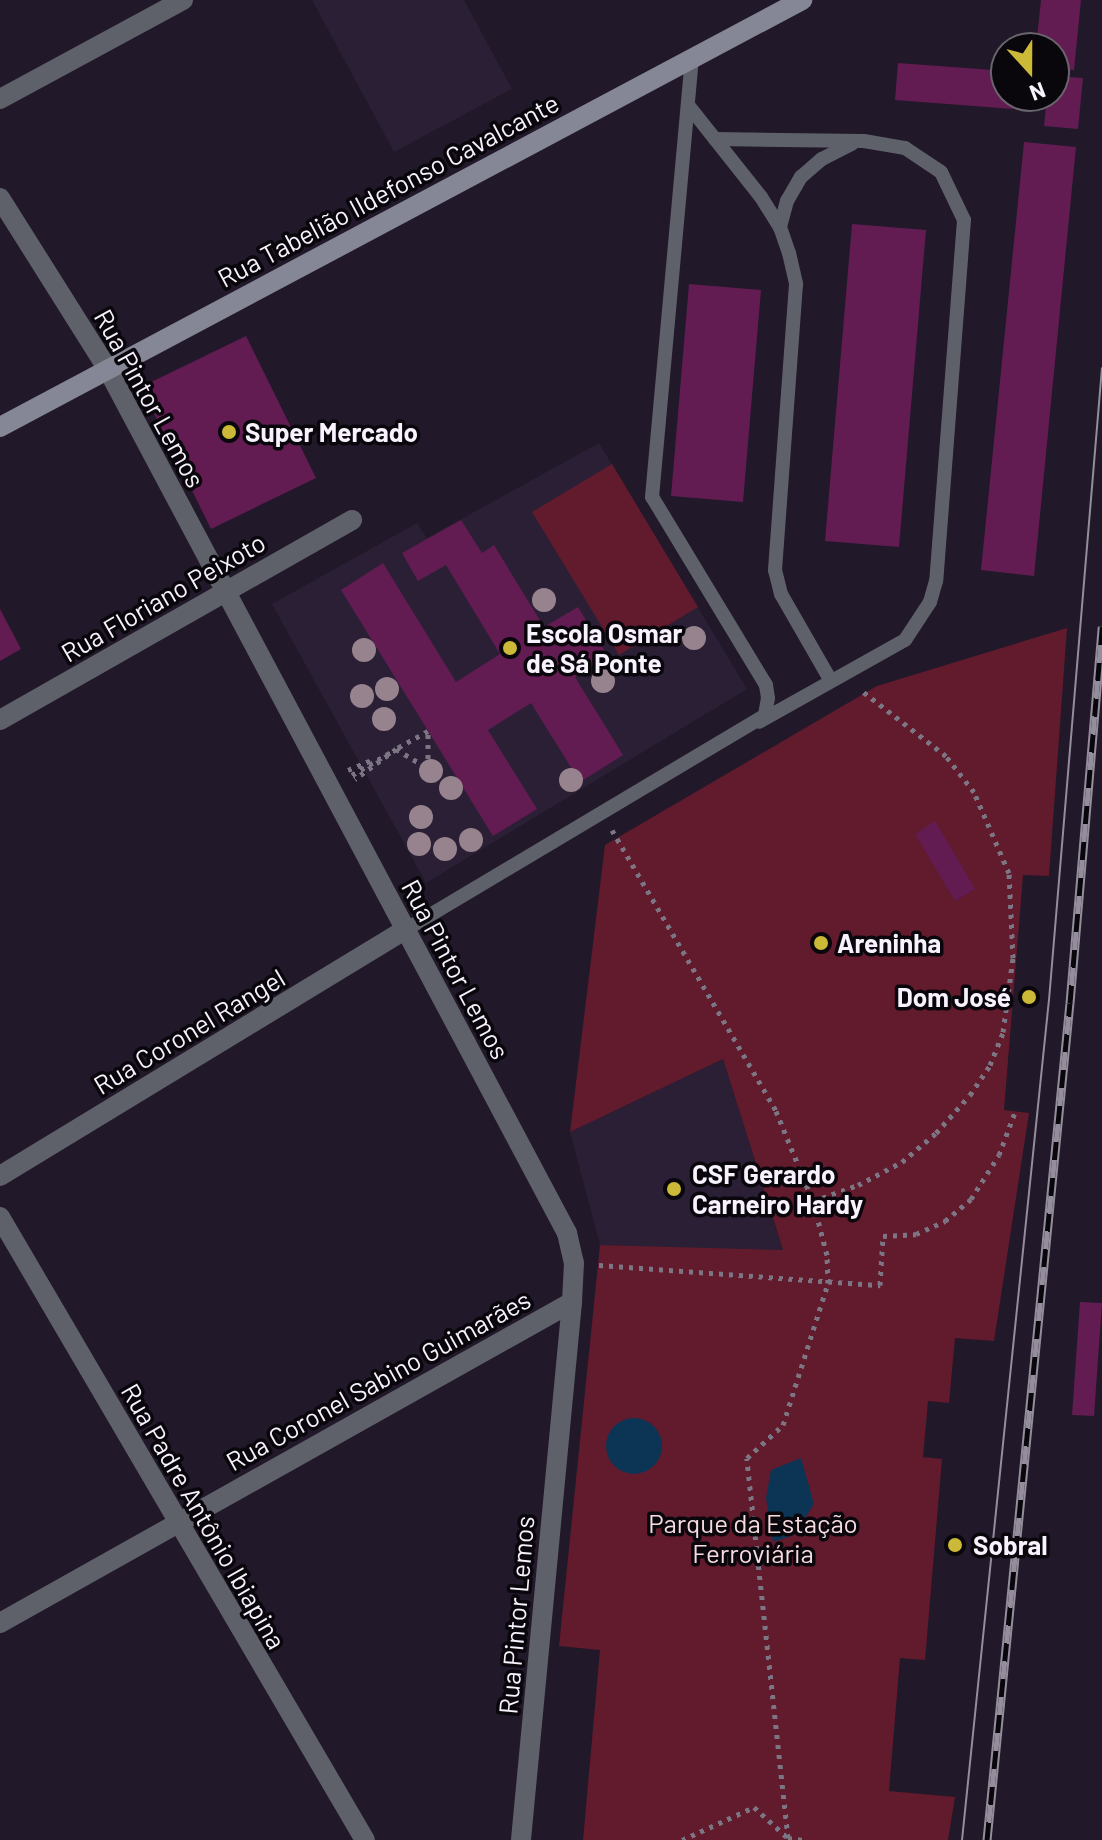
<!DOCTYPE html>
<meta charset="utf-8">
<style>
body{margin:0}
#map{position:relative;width:1102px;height:1840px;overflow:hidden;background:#211829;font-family:Barlow,sans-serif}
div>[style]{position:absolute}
.built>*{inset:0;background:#2a1f35}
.green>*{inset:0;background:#621a2d}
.water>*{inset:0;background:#0c3555}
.round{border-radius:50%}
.building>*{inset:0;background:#621c52}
.path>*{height:5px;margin-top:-2.5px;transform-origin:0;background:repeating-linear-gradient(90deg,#7c7583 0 4px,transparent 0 10px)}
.service>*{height:14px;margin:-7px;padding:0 7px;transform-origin:7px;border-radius:7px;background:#5f616a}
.minor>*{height:20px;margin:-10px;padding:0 10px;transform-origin:10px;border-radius:10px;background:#5f616a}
.secondary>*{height:20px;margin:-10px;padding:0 10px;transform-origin:10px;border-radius:10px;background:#858796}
.tram>*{height:2px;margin:-1px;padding:0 1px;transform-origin:1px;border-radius:1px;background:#948d9b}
.rail>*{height:9px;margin-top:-4.5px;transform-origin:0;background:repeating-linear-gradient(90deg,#09060c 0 18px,#948d9b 0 36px);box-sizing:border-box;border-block:2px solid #948d9b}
.trees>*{width:24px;height:24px;margin:-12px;border-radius:50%;background:#96838d}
.dots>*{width:22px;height:22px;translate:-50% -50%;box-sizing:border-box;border:4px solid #09060c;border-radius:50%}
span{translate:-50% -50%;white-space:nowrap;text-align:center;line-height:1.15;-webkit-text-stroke:7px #09060c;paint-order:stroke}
.street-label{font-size:26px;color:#f8f2fe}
.poi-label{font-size:26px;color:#f8f2fe;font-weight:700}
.left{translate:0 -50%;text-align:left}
.right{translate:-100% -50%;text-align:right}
.park-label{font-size:26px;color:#f6dbdf}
.north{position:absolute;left:990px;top:32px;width:80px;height:80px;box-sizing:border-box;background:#09060c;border:2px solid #69646d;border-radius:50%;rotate:159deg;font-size:22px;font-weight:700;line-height:32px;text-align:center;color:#f8f2fe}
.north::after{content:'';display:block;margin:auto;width:28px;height:36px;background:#cdb938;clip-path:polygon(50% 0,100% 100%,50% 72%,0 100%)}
</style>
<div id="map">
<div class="built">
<div style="clip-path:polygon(312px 0,464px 0,512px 89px,394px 152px)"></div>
<div style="clip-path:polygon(599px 443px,747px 689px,426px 883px,272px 604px,417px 523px,427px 538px)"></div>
<div style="clip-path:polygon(723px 1059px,783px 1251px,600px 1245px,570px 1132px)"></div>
</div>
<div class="green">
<div style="clip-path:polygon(612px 464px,698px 607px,619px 655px,532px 512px)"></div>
<div style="clip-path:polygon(1067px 628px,1049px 876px,1023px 875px,1004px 1110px,1029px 1113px,994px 1341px,955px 1338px,949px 1403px,928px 1401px,923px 1457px,942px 1459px,925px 1660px,900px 1658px,889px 1791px,955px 1797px,948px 1840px,583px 1840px,600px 1650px,559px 1646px,600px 1245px,783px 1250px,723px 1059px,570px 1132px,605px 845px,877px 686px)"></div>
</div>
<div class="water">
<div class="round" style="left:606px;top:1418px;width:56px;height:56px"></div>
<div style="clip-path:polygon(801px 1458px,814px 1504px,794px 1535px,773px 1542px,766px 1498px,771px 1470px)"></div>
</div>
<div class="building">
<div style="clip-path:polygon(1041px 0,1081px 0,1074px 70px,1054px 68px,1054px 48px,1036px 48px)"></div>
<div style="clip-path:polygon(898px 63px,1006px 71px,1006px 96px,1014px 96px,1013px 109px,895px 100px)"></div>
<div style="clip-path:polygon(1054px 76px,1083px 78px,1078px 129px,1044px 126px,1047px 96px,1054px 96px)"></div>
<div style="clip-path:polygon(1024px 142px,1076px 147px,1034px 576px,981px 570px)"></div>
<div style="clip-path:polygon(852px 224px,926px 230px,899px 547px,825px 541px)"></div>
<div style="clip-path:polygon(689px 284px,761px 290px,743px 502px,671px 496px)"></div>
<div style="clip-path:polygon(246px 336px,316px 478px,211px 529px,141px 387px)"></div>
<div style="clip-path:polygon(461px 520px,482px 553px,494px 545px,544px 627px,578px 607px,608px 656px,575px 677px,623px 755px,580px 782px,531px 703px,488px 730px,537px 809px,493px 836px,341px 590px,383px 563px,456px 682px,500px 654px,446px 565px,418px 581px,402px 553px)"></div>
<div style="clip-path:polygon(0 609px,21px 649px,0 661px)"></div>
<div style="clip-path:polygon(935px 821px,975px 889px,955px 901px,915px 834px)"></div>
<div style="clip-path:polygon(1080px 1302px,1102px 1303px,1094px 1416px,1072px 1415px)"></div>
</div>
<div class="path">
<div style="left:348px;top:770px;width:26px;rotate:-23deg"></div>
<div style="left:352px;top:775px;width:51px;rotate:-30.6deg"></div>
<div style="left:396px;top:749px;width:37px;rotate:31deg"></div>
<div style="left:428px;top:768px;width:37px;rotate:-90deg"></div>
<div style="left:428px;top:731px;width:37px;rotate:151deg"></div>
<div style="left:396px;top:749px;width:51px;rotate:143.8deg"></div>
<div style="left:612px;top:830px;width:325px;rotate:59.7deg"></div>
<div style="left:776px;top:1111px;width:97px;rotate:67.7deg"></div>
<div style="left:599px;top:1265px;width:282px;rotate:4.1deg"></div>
<div style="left:880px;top:1285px;width:49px;rotate:-86.5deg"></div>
<div style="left:883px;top:1236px;width:33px;rotate:-3deg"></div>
<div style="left:916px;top:1234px;width:32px;rotate:-24deg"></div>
<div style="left:945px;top:1221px;width:34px;rotate:-40deg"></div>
<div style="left:971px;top:1199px;width:52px;rotate:-57.5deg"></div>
<div style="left:999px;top:1155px;width:46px;rotate:-69.6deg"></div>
<div style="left:788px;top:1838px;width:382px;rotate:-96.2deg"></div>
<div style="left:747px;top:1458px;width:49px;rotate:-42.5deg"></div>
<div style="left:783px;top:1425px;width:149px;rotate:-72.4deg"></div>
<div style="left:828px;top:1283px;width:28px;rotate:-92deg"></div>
<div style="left:827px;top:1255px;width:56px;rotate:-104.5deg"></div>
<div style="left:813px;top:1201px;width:48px;rotate:-19.6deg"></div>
<div style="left:858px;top:1185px;width:50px;rotate:-27.6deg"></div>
<div style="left:902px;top:1162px;width:45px;rotate:-40.5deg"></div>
<div style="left:936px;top:1133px;width:51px;rotate:-48.2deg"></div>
<div style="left:970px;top:1095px;width:36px;rotate:-56deg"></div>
<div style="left:990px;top:1065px;width:35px;rotate:-68deg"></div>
<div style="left:1003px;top:1032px;width:75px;rotate:-82.3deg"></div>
<div style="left:1013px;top:958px;width:85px;rotate:-92.7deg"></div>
<div style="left:1009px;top:873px;width:88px;rotate:-113.4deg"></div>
<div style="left:974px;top:792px;width:46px;rotate:-127.9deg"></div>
<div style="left:946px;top:756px;width:108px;rotate:-142.2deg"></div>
<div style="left:682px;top:1840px;width:79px;rotate:-24.6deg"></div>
<div style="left:754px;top:1807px;width:46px;rotate:42.4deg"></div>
<div style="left:788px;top:1838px;width:15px;rotate:8deg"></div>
</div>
<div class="service">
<div style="left:688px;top:105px;width:117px;rotate:51.6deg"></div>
<div style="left:761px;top:197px;width:36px;rotate:58deg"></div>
<div style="left:780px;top:227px;width:28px;rotate:71deg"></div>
<div style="left:789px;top:253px;width:32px;rotate:77deg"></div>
<div style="left:796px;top:284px;width:287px;rotate:94.2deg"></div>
<div style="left:775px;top:570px;width:25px;rotate:76deg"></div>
<div style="left:781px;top:594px;width:100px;rotate:60.1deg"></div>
<div style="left:715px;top:139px;width:149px;rotate:0.8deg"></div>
<div style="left:864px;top:141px;width:42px;rotate:9.7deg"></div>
<div style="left:905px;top:148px;width:43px;rotate:33.7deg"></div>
<div style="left:941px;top:172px;width:53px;rotate:64.4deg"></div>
<div style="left:964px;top:220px;width:362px;rotate:94.4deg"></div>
<div style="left:936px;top:581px;width:22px;rotate:106deg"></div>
<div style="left:930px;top:602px;width:45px;rotate:123.3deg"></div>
<div style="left:905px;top:640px;width:167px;rotate:150.7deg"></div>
<div style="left:780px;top:227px;width:27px;rotate:-75deg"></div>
<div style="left:787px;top:201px;width:28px;rotate:-60deg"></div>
<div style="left:801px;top:177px;width:28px;rotate:-41deg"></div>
<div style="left:822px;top:159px;width:34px;rotate:-27deg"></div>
<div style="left:405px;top:930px;width:419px;rotate:-30.8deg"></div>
<div style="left:765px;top:715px;width:17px;rotate:-80deg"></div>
<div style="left:768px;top:698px;width:13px;rotate:-99deg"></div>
<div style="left:766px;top:685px;width:220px;rotate:-121.2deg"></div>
<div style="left:652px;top:497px;width:441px;rotate:-84.8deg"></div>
</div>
<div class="minor">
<div style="left:0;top:99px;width:208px;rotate:-28.4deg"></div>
<div style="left:0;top:198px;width:201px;rotate:57.8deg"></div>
<div style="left:107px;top:368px;width:980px;rotate:62deg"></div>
<div style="left:567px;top:1233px;width:31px;rotate:77deg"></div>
<div style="left:574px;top:1263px;width:39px;rotate:93deg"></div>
<div style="left:572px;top:1302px;width:540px;rotate:95.42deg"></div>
<div style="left:0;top:720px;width:405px;rotate:-29.6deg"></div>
<div style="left:0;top:1176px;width:474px;rotate:-31.3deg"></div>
<div style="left:0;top:1217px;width:722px;rotate:59.64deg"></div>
<div style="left:0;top:1623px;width:656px;rotate:-29.3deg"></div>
</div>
<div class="secondary">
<div style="left:0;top:427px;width:909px;rotate:-28.03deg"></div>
</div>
<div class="tram">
<div style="left:962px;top:1840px;width:844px;rotate:-84.09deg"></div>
<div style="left:1049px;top:1000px;width:634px;rotate:-85.21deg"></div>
</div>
<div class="rail">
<div style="left:987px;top:1840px;width:841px;rotate:-84.34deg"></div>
<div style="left:1070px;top:1003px;width:378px;rotate:-85.1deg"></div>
</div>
<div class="trees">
<div style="left:544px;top:600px"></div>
<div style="left:694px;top:638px"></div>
<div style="left:364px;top:650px"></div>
<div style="left:603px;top:681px"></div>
<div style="left:387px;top:689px"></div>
<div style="left:362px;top:696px"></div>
<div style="left:384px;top:719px"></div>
<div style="left:431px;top:771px"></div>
<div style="left:571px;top:780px"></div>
<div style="left:451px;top:788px"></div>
<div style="left:421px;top:817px"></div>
<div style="left:471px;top:840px"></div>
<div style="left:419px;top:844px"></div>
<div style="left:445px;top:849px"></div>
</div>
<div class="dots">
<div style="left:229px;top:432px;background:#cdb938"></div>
<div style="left:510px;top:648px;background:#cdb938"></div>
<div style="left:821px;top:943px;background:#cdb938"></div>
<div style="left:1029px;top:997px;background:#cdb938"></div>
<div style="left:674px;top:1189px;background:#cdb938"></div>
<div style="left:955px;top:1545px;background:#cdb938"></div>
</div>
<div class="street-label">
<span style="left:388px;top:190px;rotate:-28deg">Rua Tabelião Ildefonso Cavalcante</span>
<span style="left:150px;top:398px;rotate:61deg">Rua Pintor Lemos</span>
<span style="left:163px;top:597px;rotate:-30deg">Rua Floriano Peixoto</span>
<span style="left:456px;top:969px;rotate:62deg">Rua Pintor Lemos</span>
<span style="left:189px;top:1031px;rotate:-31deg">Rua Coronel Rangel</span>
<span style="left:378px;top:1380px;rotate:-29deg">Rua Coronel Sabino Guimarães</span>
<span style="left:204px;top:1516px;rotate:60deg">Rua Padre Antônio Ibiapina</span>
<span style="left:516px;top:1615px;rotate:-85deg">Rua Pintor Lemos</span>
</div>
<div class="poi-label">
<span class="left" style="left:245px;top:432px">Super Mercado</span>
<span class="left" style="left:526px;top:648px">Escola Osmar<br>de Sá Ponte</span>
<span class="left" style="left:837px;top:943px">Areninha</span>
<span class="right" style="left:1011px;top:997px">Dom José</span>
<span class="left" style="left:692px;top:1189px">CSF Gerardo<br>Carneiro Hardy</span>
<span class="left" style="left:973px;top:1545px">Sobral</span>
</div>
<div class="park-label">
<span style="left:753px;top:1538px">Parque da Estação<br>Ferroviária</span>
</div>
<div class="north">N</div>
</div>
